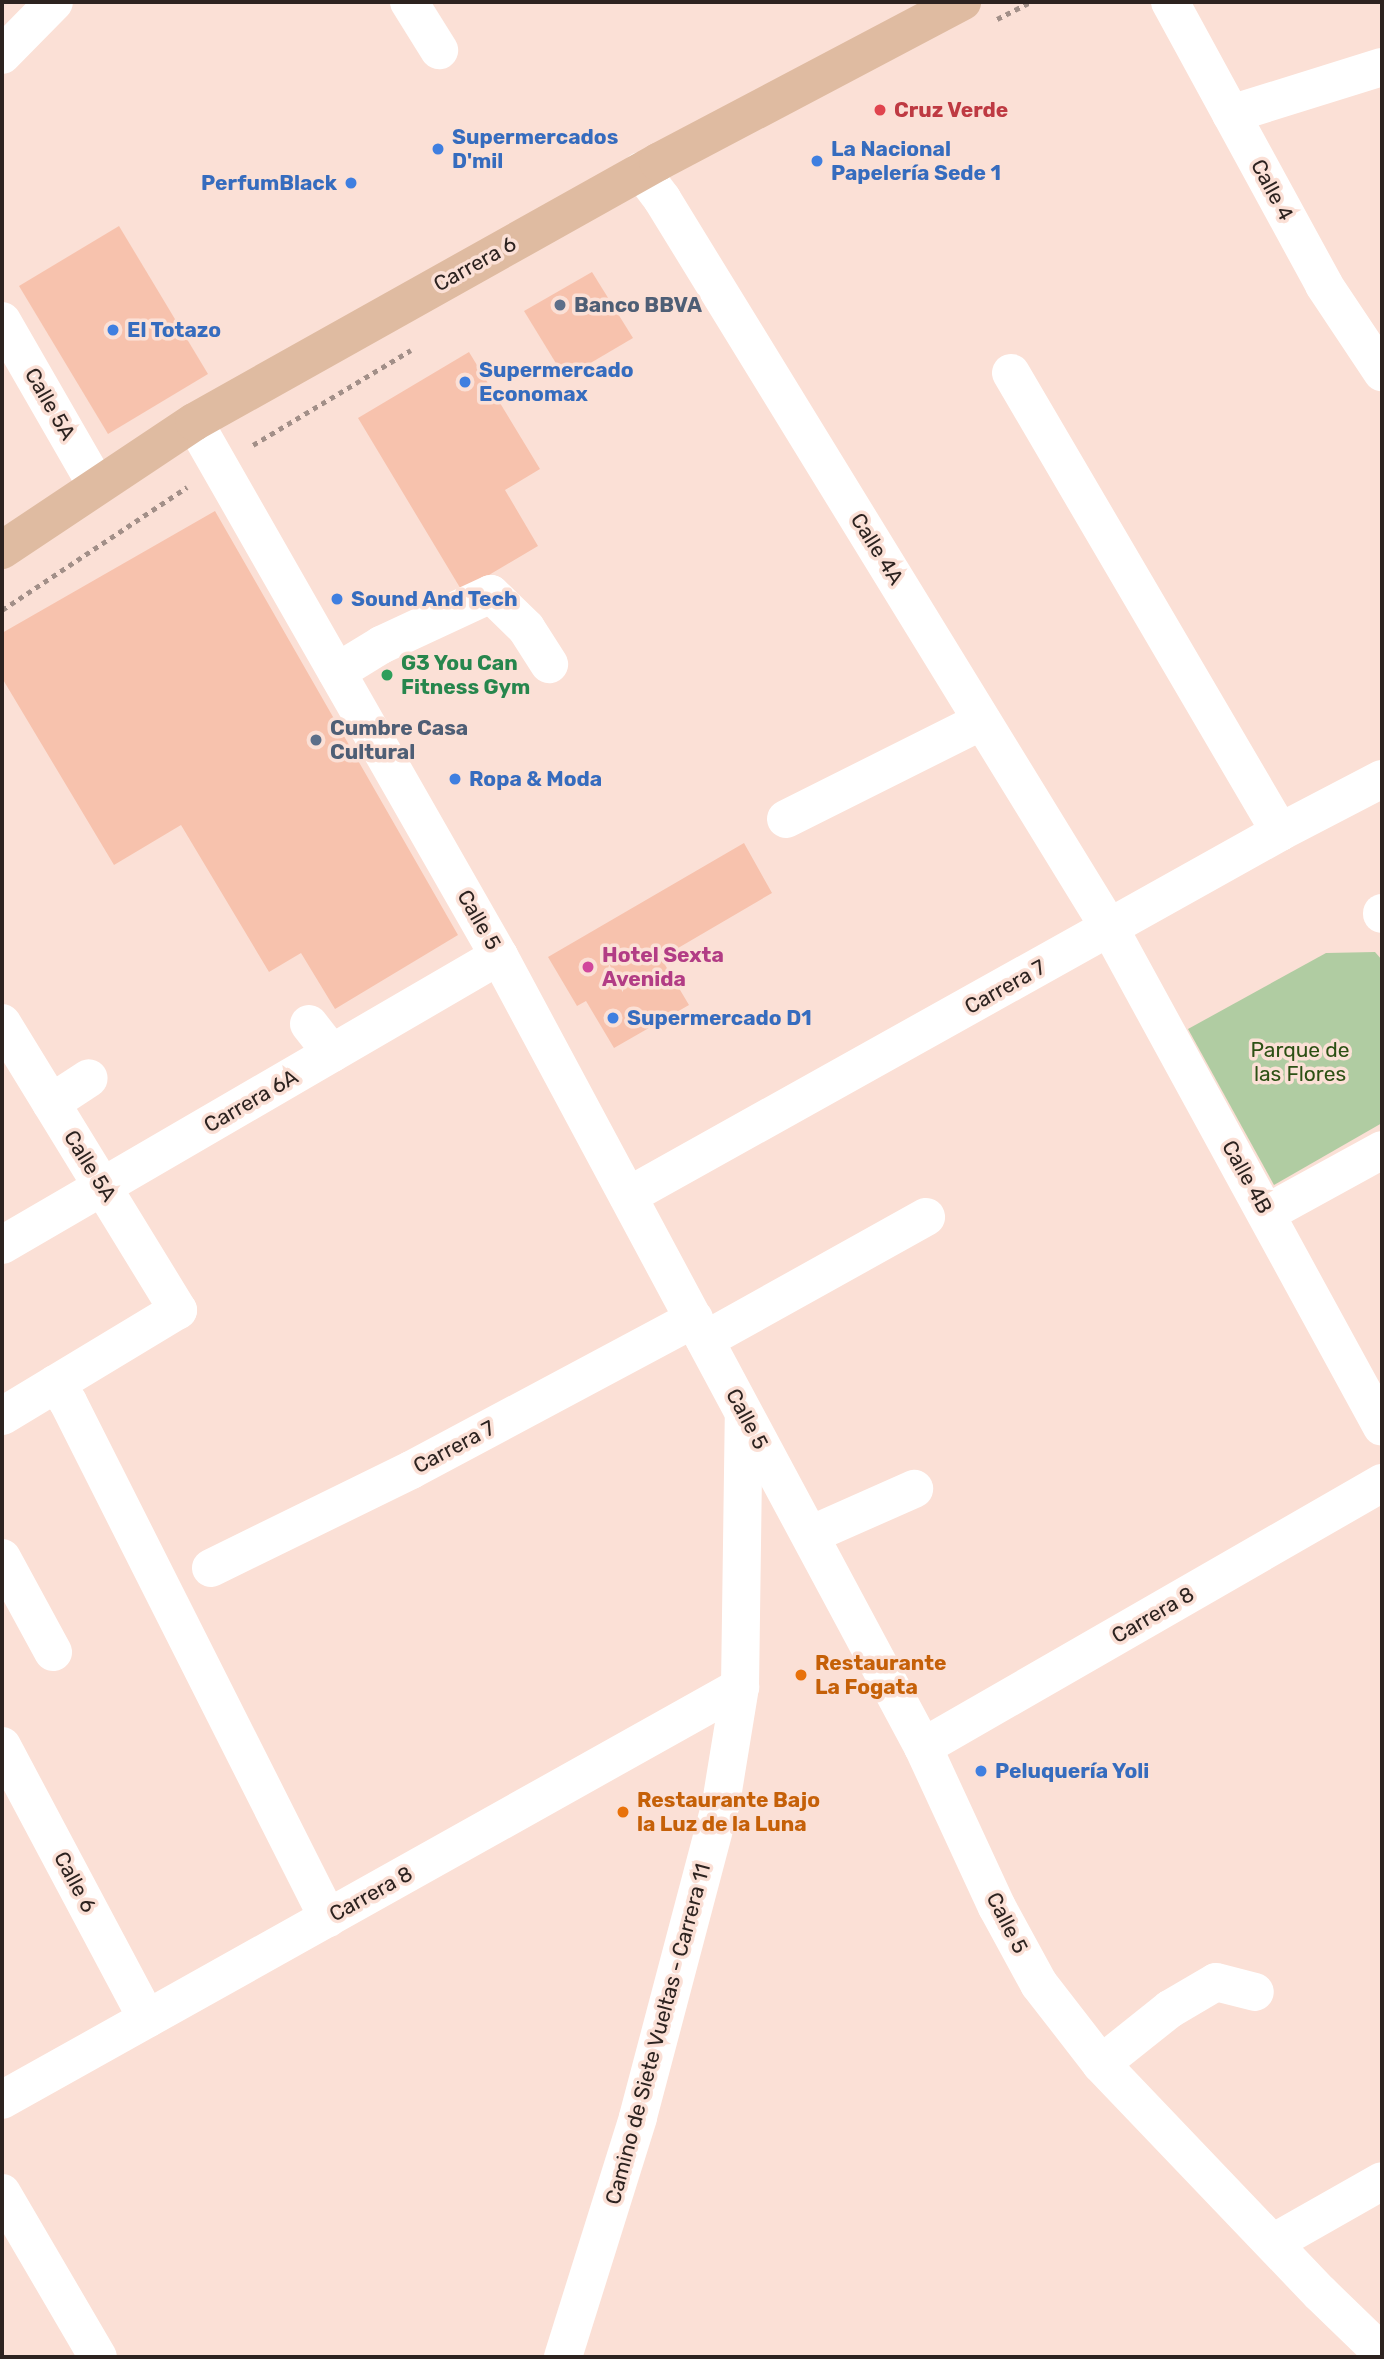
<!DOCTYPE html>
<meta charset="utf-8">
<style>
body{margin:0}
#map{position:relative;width:1384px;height:2359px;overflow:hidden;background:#fbe0d6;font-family:Rubik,sans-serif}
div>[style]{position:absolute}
.green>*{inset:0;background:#b0cca2}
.building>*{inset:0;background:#f7c2ad}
.path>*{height:4.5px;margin-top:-2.25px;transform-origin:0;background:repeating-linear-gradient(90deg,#a28f88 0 5px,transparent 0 10px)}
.minor>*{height:38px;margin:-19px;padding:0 19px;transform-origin:19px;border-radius:19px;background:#fff}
.major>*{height:38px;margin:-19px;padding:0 19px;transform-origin:19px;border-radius:19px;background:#dfbba1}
.dots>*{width:19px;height:19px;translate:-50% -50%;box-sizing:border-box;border:4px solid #fbe0d6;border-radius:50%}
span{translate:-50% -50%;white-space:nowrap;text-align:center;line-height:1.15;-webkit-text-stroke:7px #fbe0d6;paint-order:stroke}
.health-label{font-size:21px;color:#be3a42;font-weight:700}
.left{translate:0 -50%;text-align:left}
.shop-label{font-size:21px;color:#366cbe;font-weight:700}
.right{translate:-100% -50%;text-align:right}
.street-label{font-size:21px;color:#2d2320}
.service-label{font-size:21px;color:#4e5e75;font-weight:700}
.leisure-label{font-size:21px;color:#27864d;font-weight:700}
.hotel-label{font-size:21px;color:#b23c85;font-weight:700}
.park-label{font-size:21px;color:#2c5014}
.food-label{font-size:21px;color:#c56008;font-weight:700}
.frame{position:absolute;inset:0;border:4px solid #2d2320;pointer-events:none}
</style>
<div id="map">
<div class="green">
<div style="clip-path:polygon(1375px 952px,1382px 960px,1382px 1123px,1274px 1185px,1188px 1029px,1326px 953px)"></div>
</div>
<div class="building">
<div style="clip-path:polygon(119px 226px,208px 374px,108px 434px,19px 286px)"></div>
<div style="clip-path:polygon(592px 272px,633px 338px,565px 378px,524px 311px)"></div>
<div style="clip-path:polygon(469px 352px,540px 469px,505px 490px,538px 546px,462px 591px,358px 418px)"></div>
<div style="clip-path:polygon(215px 511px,458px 935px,335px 1009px,301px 953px,269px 972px,181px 825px,114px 865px,2px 678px,2px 633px)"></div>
<div style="clip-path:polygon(744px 843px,772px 893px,661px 958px,689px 1005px,614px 1048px,586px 1001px,577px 1006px,548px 957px)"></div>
</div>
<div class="path">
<div style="left:997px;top:19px;width:38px;rotate:-27deg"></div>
<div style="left:253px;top:445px;width:184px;rotate:-31deg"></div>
<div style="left:2px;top:610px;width:222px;rotate:-33.6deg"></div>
</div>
<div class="minor">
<div style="left:409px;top:2px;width:57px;rotate:58deg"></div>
<div style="left:1170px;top:2px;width:322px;rotate:61.4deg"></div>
<div style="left:1324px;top:285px;width:105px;rotate:56.3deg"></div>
<div style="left:2px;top:55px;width:74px;rotate:-45.5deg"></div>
<div style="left:1231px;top:114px;width:158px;rotate:-17.3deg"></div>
<div style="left:641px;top:171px;width:35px;rotate:53deg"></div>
<div style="left:662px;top:199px;width:857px;rotate:58.46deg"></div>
<div style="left:1110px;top:929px;width:567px;rotate:61.36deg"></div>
<div style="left:2px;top:321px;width:190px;rotate:60.1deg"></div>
<div style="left:1011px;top:373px;width:532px;rotate:59.63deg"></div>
<div style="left:194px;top:422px;width:615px;rotate:60.27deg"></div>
<div style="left:499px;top:956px;width:897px;rotate:61.81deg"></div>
<div style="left:923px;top:1747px;width:176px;rotate:65.2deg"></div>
<div style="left:997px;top:1907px;width:88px;rotate:61.4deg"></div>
<div style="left:1039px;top:1984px;width:101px;rotate:52.2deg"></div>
<div style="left:1101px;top:2064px;width:317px;rotate:46.3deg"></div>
<div style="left:1320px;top:2293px;width:86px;rotate:44.1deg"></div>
<div style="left:337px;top:672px;width:52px;rotate:-31.5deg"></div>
<div style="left:381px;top:645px;width:121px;rotate:-24.9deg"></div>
<div style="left:491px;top:594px;width:49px;rotate:44.2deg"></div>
<div style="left:526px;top:628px;width:43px;rotate:57.4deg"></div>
<div style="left:786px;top:819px;width:219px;rotate:-26.6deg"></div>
<div style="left:1382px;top:913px;width:1px;rotate:90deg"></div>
<div style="left:2px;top:1023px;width:337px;rotate:58.5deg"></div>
<div style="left:178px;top:1310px;width:205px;rotate:148.9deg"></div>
<div style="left:309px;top:1024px;width:37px;rotate:52deg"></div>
<div style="left:51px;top:1103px;width:45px;rotate:-33.3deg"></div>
<div style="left:628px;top:1196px;width:747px;rotate:-29.17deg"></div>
<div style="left:1280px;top:832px;width:115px;rotate:-27.5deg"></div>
<div style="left:1267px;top:1213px;width:131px;rotate:-28.7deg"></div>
<div style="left:2px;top:1245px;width:575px;rotate:-30.18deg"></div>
<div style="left:705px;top:1340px;width:253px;rotate:-29.1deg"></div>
<div style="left:55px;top:1384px;width:22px;rotate:54deg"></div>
<div style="left:68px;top:1402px;width:578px;rotate:63.26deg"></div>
<div style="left:810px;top:1535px;width:114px;rotate:-23.9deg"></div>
<div style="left:2px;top:1558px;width:107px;rotate:61.5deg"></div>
<div style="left:211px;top:1568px;width:223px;rotate:-26.1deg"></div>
<div style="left:411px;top:1470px;width:321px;rotate:-28.1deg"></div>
<div style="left:2px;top:1746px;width:309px;rotate:62deg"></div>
<div style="left:923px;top:1747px;width:530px;rotate:-29.91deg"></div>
<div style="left:1101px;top:2064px;width:88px;rotate:-38.6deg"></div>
<div style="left:1170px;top:2009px;width:53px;rotate:-30.4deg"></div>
<div style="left:1216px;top:1982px;width:40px;rotate:14.4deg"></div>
<div style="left:2px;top:2100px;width:846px;rotate:-29.23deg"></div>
<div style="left:2px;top:2193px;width:190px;rotate:59.7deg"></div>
<div style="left:1273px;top:2243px;width:125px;rotate:-29.6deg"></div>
<div style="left:563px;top:2357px;width:251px;rotate:-72.6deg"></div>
<div style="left:638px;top:2117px;width:325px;rotate:-75.2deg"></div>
<div style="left:721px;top:1803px;width:118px;rotate:-80.7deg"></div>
<div style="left:740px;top:1687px;width:270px;rotate:-89.2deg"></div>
</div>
<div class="major">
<div style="left:2px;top:550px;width:231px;rotate:-33.7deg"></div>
<div style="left:194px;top:422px;width:532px;rotate:-29.26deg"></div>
<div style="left:658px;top:162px;width:344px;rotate:-27.8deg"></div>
</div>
<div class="dots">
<div style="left:880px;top:110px;background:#e0444e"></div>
<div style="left:438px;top:149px;background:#3f7fe0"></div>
<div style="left:817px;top:161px;background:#3f7fe0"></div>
<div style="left:351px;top:183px;background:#3f7fe0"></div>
<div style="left:560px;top:305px;background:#5c6f8a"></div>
<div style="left:113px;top:330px;background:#3f7fe0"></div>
<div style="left:465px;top:382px;background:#3f7fe0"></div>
<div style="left:337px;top:599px;background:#3f7fe0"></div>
<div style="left:387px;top:675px;background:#2e9e5b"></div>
<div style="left:316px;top:740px;background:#5c6f8a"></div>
<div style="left:455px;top:779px;background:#3f7fe0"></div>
<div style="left:588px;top:967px;background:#d1479c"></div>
<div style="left:613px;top:1018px;background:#3f7fe0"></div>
<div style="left:801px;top:1675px;background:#e8710a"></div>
<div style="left:981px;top:1771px;background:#3f7fe0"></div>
<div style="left:623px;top:1812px;background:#e8710a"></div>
</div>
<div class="health-label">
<span class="left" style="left:894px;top:110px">Cruz Verde</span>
</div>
<div class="shop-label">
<span class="left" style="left:452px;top:149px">Supermercados<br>D'mil</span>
<span class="left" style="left:831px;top:161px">La Nacional<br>Papelería Sede 1</span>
<span class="right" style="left:337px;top:183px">PerfumBlack</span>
<span class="left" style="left:127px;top:330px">El Totazo</span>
<span class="left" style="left:479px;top:382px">Supermercado<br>Economax</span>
<span class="left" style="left:351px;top:599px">Sound And Tech</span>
<span class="left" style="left:469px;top:779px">Ropa &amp; Moda</span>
<span class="left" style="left:627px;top:1018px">Supermercado D1</span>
<span class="left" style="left:995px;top:1771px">Peluquería Yoli</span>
</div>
<div class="street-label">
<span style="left:1272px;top:190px;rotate:62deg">Calle 4</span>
<span style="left:475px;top:264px;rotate:-29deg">Carrera 6</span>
<span style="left:50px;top:404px;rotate:60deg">Calle 5A</span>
<span style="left:877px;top:549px;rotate:58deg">Calle 4A</span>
<span style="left:479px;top:920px;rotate:60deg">Calle 5</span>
<span style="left:1005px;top:987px;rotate:-29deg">Carrera 7</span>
<span style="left:251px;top:1101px;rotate:-30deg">Carrera 6A</span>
<span style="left:90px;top:1166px;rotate:58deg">Calle 5A</span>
<span style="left:1247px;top:1177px;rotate:61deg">Calle 4B</span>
<span style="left:747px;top:1419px;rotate:62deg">Calle 5</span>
<span style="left:454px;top:1447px;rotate:-28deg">Carrera 7</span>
<span style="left:1153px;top:1615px;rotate:-30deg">Carrera 8</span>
<span style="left:75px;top:1882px;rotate:62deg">Calle 6</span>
<span style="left:371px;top:1894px;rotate:-29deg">Carrera 8</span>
<span style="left:1007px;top:1923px;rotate:63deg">Calle 5</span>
<span style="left:658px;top:2034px;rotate:-75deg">Camino de Siete Vueltas - Carrera 11</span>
</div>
<div class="service-label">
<span class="left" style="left:574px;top:305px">Banco BBVA</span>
<span class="left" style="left:330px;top:740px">Cumbre Casa<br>Cultural</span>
</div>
<div class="leisure-label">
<span class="left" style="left:401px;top:675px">G3 You Can<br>Fitness Gym</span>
</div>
<div class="hotel-label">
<span class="left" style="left:602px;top:967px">Hotel Sexta<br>Avenida</span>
</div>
<div class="park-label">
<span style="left:1300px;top:1062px">Parque de<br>las Flores</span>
</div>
<div class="food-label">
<span class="left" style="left:815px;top:1675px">Restaurante<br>La Fogata</span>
<span class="left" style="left:637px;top:1812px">Restaurante Bajo<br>la Luz de la Luna</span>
</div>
<div class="frame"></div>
</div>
